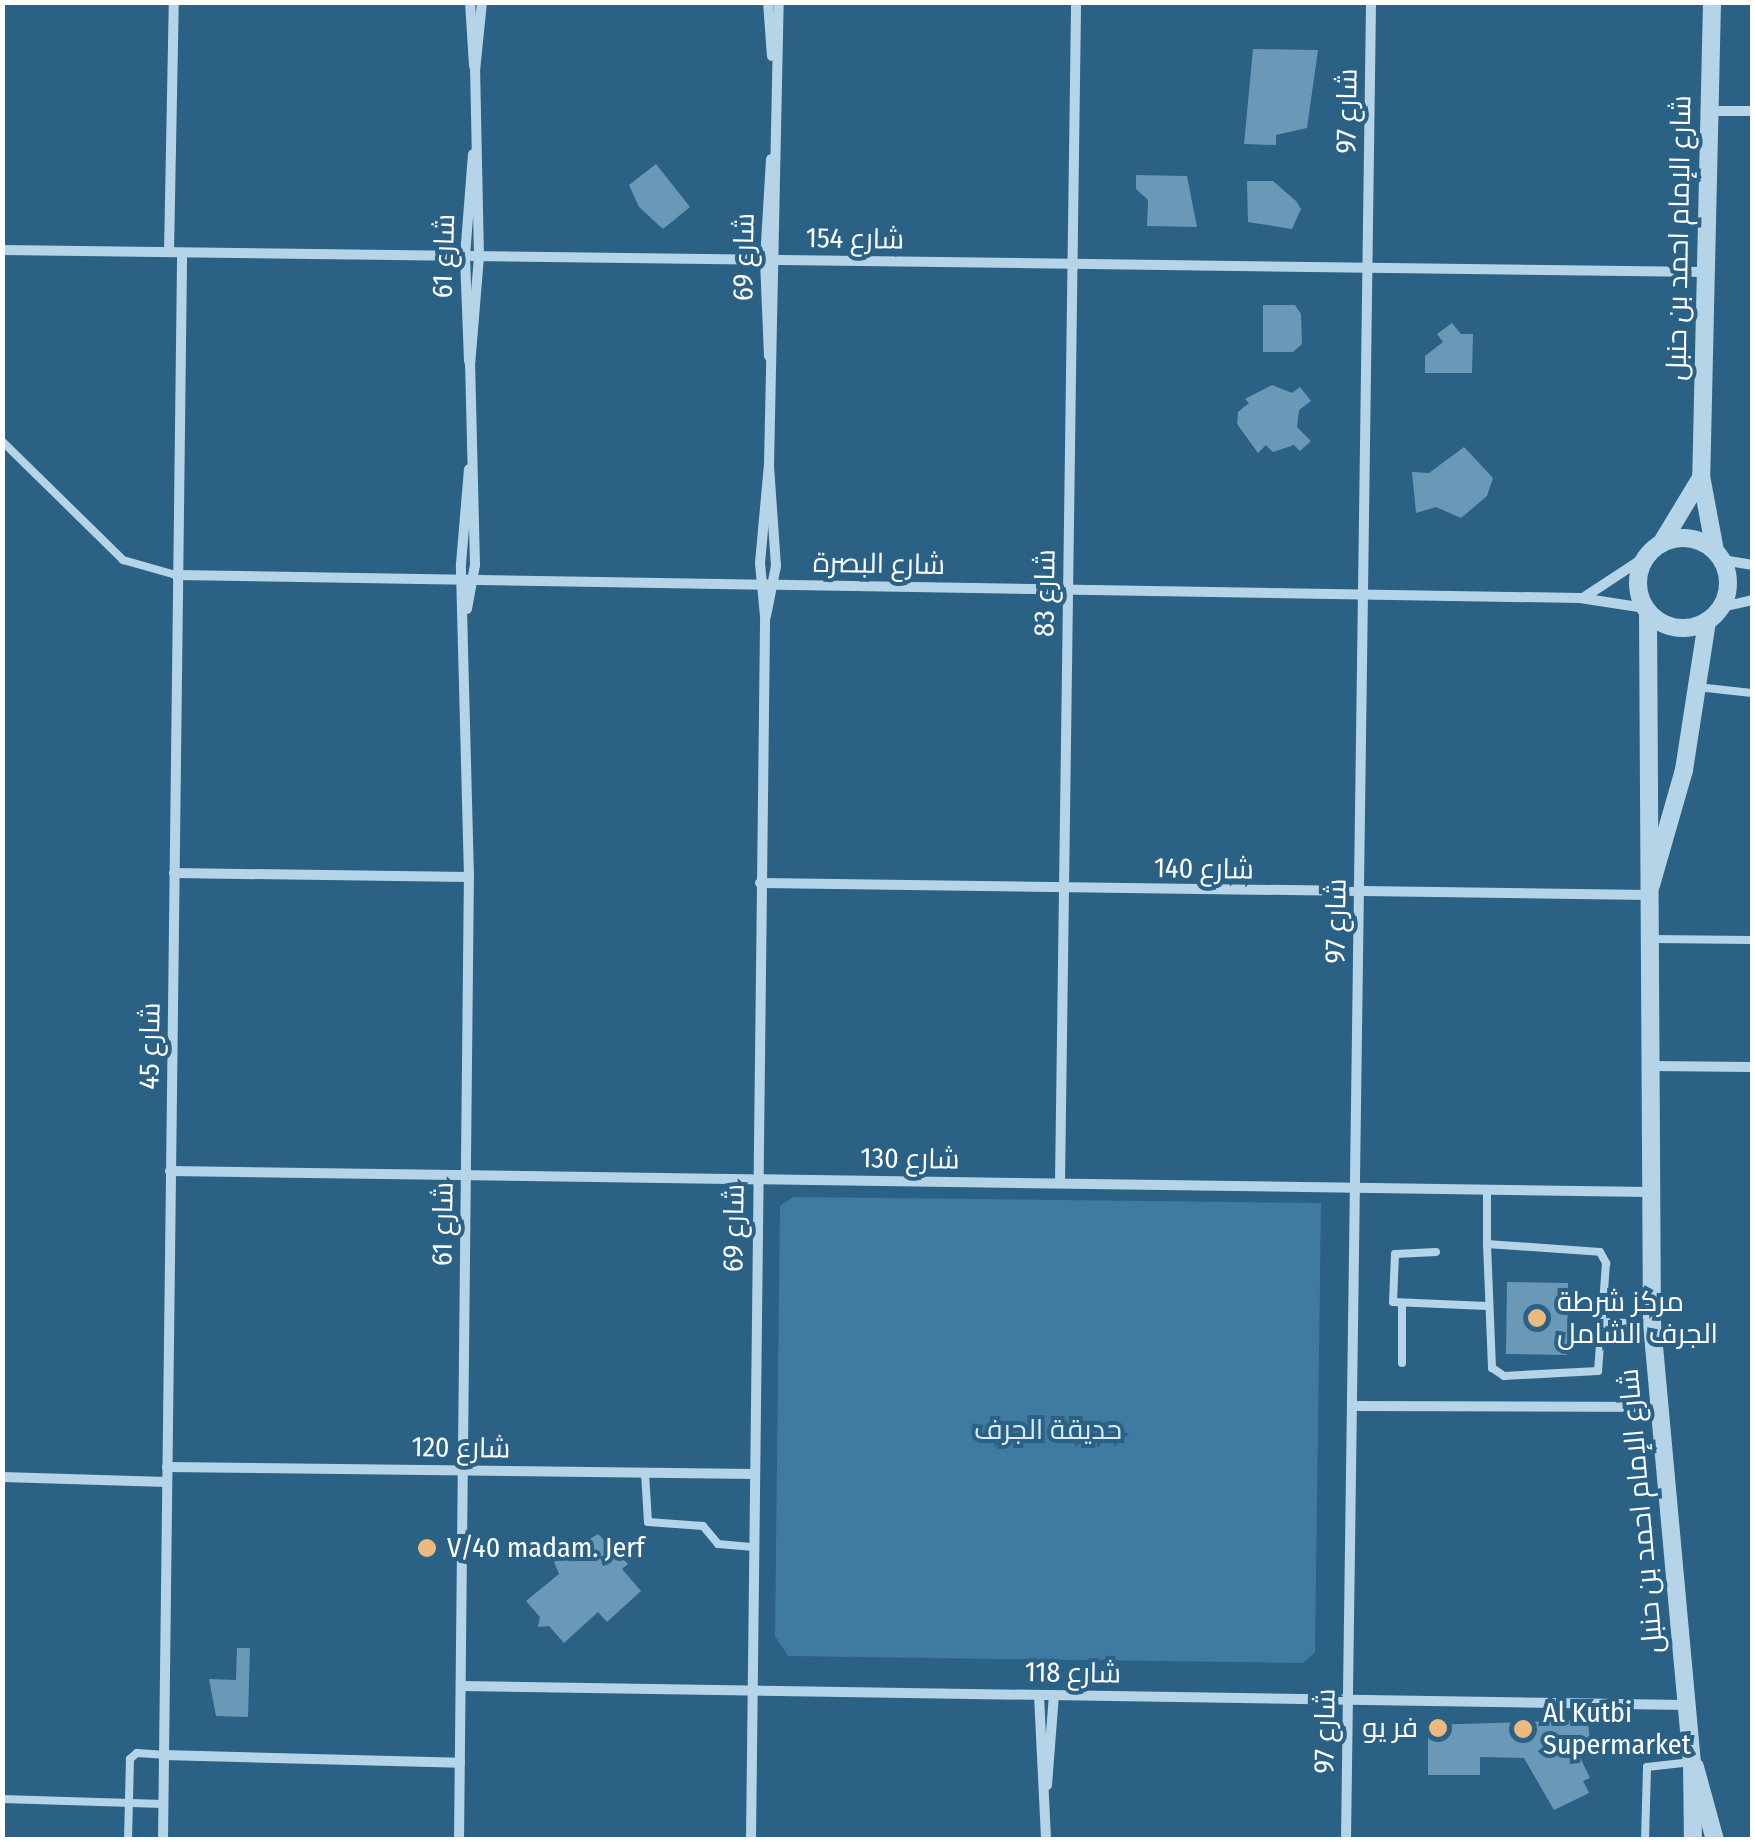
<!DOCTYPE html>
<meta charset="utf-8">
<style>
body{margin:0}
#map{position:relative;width:1755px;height:1842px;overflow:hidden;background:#2a6185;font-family:"Fira Sans Condensed",Cairo,sans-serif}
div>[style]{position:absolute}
.green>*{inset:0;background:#3f7ba1}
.building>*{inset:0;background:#6a99b8}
.service>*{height:8px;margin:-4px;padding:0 4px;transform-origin:4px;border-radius:4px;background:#b5d4e7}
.minor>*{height:10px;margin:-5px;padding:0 5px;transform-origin:5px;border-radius:5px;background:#b5d4e7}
.tertiary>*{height:18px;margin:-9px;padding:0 9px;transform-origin:9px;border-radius:9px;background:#b5d4e7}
.tertiary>.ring{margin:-9px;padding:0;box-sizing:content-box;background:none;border:18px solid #b5d4e7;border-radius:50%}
.dots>*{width:28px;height:28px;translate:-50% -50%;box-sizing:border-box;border:5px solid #2a6185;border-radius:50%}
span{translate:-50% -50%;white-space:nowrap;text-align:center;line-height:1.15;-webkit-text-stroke:8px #2a6185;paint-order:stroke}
.street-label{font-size:28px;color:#fff}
.poi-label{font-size:28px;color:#fff}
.left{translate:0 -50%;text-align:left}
.right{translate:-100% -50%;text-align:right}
.park-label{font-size:28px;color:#d9ebf6}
.frame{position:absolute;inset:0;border:5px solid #fff;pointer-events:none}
</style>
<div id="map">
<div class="green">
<div style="clip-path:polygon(793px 1197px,1321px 1203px,1315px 1652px,1303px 1663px,788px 1656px,775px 1636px,780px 1206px)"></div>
</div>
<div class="building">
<div style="clip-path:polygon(1253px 49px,1318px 50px,1307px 128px,1276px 135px,1276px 145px,1244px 144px)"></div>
<div style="clip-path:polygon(656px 164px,690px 207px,663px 229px,639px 207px,629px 185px)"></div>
<div style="clip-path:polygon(1136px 175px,1187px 176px,1197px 227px,1147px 226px,1148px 200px,1136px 189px)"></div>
<div style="clip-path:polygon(1247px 181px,1273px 181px,1296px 201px,1301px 209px,1292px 229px,1248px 222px)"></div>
<div style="clip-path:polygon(1263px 305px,1295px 305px,1301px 314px,1302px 344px,1293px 352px,1263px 352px)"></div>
<div style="clip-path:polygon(1452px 323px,1461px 334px,1473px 334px,1472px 373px,1425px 373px,1425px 356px,1443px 342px,1437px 334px)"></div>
<div style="clip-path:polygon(1272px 385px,1292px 393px,1300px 387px,1311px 401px,1299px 410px,1297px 427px,1311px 441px,1300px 451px,1294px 445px,1273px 452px,1266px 445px,1258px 453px,1237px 424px,1238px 412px,1249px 403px,1245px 399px)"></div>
<div style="clip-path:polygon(1464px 447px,1493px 478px,1487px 496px,1461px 518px,1436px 507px,1416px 513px,1412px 472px,1429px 473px)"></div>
<div style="clip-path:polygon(1507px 1282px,1568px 1283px,1567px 1355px,1506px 1354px)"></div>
<div style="clip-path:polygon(598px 1534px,628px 1564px,622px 1569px,641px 1591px,607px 1622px,598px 1612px,564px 1643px,549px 1626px,538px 1627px,540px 1617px,526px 1601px,559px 1574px,554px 1562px)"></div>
<div style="clip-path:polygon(237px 1648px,250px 1648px,248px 1717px,216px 1716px,209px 1679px,236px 1680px)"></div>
<div style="clip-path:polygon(1588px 1720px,1590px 1744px,1574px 1745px,1590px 1778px,1583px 1781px,1589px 1793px,1554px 1810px,1524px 1758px,1480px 1757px,1480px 1775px,1428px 1775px,1428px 1725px)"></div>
</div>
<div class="service">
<div style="left:2px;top:441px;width:170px;rotate:44.5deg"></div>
<div style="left:123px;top:560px;width:55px;rotate:15.8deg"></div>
<div style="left:1697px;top:687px;width:55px;rotate:6.2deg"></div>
<div style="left:1653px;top:939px;width:99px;rotate:0.6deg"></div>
<div style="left:1487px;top:1190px;width:54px;rotate:90deg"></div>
<div style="left:1487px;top:1244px;width:113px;rotate:4deg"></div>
<div style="left:1600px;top:1252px;width:13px;rotate:61deg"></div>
<div style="left:1606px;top:1263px;width:108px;rotate:94.2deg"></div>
<div style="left:1598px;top:1371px;width:94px;rotate:177deg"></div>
<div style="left:1504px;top:1376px;width:14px;rotate:-146deg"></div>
<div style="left:1492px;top:1368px;width:124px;rotate:-92.3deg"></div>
<div style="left:1436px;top:1252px;width:41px;rotate:177.2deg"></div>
<div style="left:1395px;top:1254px;width:48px;rotate:92.4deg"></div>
<div style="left:1393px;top:1302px;width:94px;rotate:2.4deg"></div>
<div style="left:1604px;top:1322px;width:46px;rotate:2.5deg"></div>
<div style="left:1402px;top:1363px;width:58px;rotate:-90deg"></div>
<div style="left:645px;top:1473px;width:49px;rotate:86.5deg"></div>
<div style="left:648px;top:1522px;width:55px;rotate:4.2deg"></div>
<div style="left:703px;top:1526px;width:23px;rotate:50deg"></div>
<div style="left:718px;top:1544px;width:36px;rotate:5deg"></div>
<div style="left:2px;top:1799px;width:161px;rotate:1.8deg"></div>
<div style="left:128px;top:1840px;width:81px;rotate:-88.6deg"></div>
<div style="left:130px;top:1759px;width:9px;rotate:-41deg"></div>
<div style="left:137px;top:1753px;width:26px;rotate:4deg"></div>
<div style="left:1645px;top:1840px;width:73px;rotate:-88.4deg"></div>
<div style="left:1647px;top:1767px;width:45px;rotate:-6.3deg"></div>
</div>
<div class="minor">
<div style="left:470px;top:2px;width:64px;rotate:86.4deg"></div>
<div style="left:768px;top:2px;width:54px;rotate:85.8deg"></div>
<div style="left:1710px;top:111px;width:42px"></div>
<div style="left:2px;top:250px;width:1704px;rotate:0.74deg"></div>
<div style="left:169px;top:252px;width:250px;rotate:-88.9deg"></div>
<div style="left:769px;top:356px;width:96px;rotate:-92.4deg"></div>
<div style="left:765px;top:260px;width:101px;rotate:-86.6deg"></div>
<div style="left:469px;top:361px;width:105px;rotate:-92.2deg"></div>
<div style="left:465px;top:256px;width:102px;rotate:-85.5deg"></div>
<div style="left:1722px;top:560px;width:30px;rotate:9deg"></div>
<div style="left:176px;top:575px;width:1404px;rotate:0.94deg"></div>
<div style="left:1580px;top:598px;width:66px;rotate:8.7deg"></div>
<div style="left:1586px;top:596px;width:73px;rotate:-33.3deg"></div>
<div style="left:1722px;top:607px;width:31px;rotate:-13deg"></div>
<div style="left:467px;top:609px;width:45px;rotate:-79.7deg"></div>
<div style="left:475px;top:565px;width:199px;rotate:-91.4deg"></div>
<div style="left:470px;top:366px;width:109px;rotate:-85.3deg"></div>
<div style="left:479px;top:257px;width:186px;rotate:-91.2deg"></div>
<div style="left:475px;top:71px;width:69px;rotate:-84.2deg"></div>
<div style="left:766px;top:616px;width:51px;rotate:-78.7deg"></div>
<div style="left:776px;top:566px;width:101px;rotate:-94deg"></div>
<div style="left:769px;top:465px;width:463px;rotate:-88.8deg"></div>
<div style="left:174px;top:873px;width:295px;rotate:0.8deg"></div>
<div style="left:760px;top:883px;width:888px;rotate:0.77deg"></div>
<div style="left:1651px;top:1066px;width:101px;rotate:0.6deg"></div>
<div style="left:170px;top:1171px;width:1479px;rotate:0.81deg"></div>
<div style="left:1060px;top:1183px;width:1181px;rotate:-89.22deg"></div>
<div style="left:1352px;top:1406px;width:308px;rotate:0.2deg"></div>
<div style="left:167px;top:1467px;width:587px;rotate:0.68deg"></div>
<div style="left:2px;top:1477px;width:165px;rotate:1.7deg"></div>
<div style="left:461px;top:1686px;width:1224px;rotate:0.89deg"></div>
<div style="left:1039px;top:1695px;width:145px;rotate:87.2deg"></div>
<div style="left:163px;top:1755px;width:297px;rotate:1.5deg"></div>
<div style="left:1047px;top:1785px;width:90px;rotate:-85.6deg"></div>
<div style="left:163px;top:1840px;width:1587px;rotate:-89.31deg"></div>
<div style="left:459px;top:1840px;width:963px;rotate:-89.41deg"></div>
<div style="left:469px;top:877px;width:313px;rotate:-91.5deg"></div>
<div style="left:461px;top:564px;width:95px;rotate:-85.2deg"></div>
<div style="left:751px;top:1840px;width:1224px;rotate:-89.34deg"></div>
<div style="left:765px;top:616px;width:53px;rotate:-95.4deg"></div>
<div style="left:760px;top:563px;width:98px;rotate:-84.8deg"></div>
<div style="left:1346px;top:1840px;width:1838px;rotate:-89.22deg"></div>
</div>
<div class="tertiary">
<div style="left:1712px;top:2px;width:474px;rotate:91.3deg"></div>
<div style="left:1701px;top:476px;width:76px;rotate:79.4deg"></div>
<div class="ring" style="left:1638px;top:538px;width:72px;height:72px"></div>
<div style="left:1661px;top:544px;width:74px;rotate:-58.9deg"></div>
<div style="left:1648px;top:612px;width:712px;rotate:89.68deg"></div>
<div style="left:1652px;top:1324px;width:440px;rotate:84.8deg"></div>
<div style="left:1692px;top:1762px;width:78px;rotate:89.3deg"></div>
<div style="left:1651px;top:885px;width:120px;rotate:-74deg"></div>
<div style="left:1684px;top:770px;width:151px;rotate:-81.2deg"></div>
<div style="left:1695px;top:1767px;width:76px;rotate:74.7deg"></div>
</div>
<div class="dots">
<div style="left:1537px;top:1318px;background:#edba7d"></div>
<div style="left:427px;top:1548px;background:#edba7d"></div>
<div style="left:1438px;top:1728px;background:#edba7d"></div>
<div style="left:1523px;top:1729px;background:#edba7d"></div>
</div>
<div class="street-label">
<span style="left:1347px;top:111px;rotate:-89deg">شارع 97</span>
<span style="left:1679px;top:238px;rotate:-89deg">شارع الإمام احمد بن حنبل</span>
<span style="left:855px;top:239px;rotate:1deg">شارع 154</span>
<span style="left:444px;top:256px;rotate:-88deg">شارع 61</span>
<span style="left:744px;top:257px;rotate:-89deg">شارع 69</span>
<span style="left:879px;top:564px;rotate:1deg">شارع البصرة</span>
<span style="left:1045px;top:593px;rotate:-89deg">شارع 83</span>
<span style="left:1204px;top:869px;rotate:1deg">شارع 140</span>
<span style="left:1336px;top:921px;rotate:-89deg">شارع 97</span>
<span style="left:150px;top:1046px;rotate:-89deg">شارع 45</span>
<span style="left:910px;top:1159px;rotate:1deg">شارع 130</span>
<span style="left:443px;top:1224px;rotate:-89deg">شارع 61</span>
<span style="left:734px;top:1228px;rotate:-89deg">شارع 69</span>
<span style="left:461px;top:1448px;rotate:1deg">شارع 120</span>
<span style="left:1641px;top:1511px;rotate:-95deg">شارع الإمام احمد بن حنبل</span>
<span style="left:1073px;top:1673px;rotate:1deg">شارع 118</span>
<span style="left:1325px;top:1731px;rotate:-89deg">شارع 97</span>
</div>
<div class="poi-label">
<span class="left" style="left:1557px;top:1318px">مركز شرطة<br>الجرف الشامل</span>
<span class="left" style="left:447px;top:1548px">V/40 madam. Jerf</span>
<span class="left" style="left:1543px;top:1729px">Al Kutbi<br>Supermarket</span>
<span class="right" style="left:1418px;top:1728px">فر يو</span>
</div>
<div class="park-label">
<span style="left:1048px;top:1430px">حديقة الجرف</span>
</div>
<div class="frame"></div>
</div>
